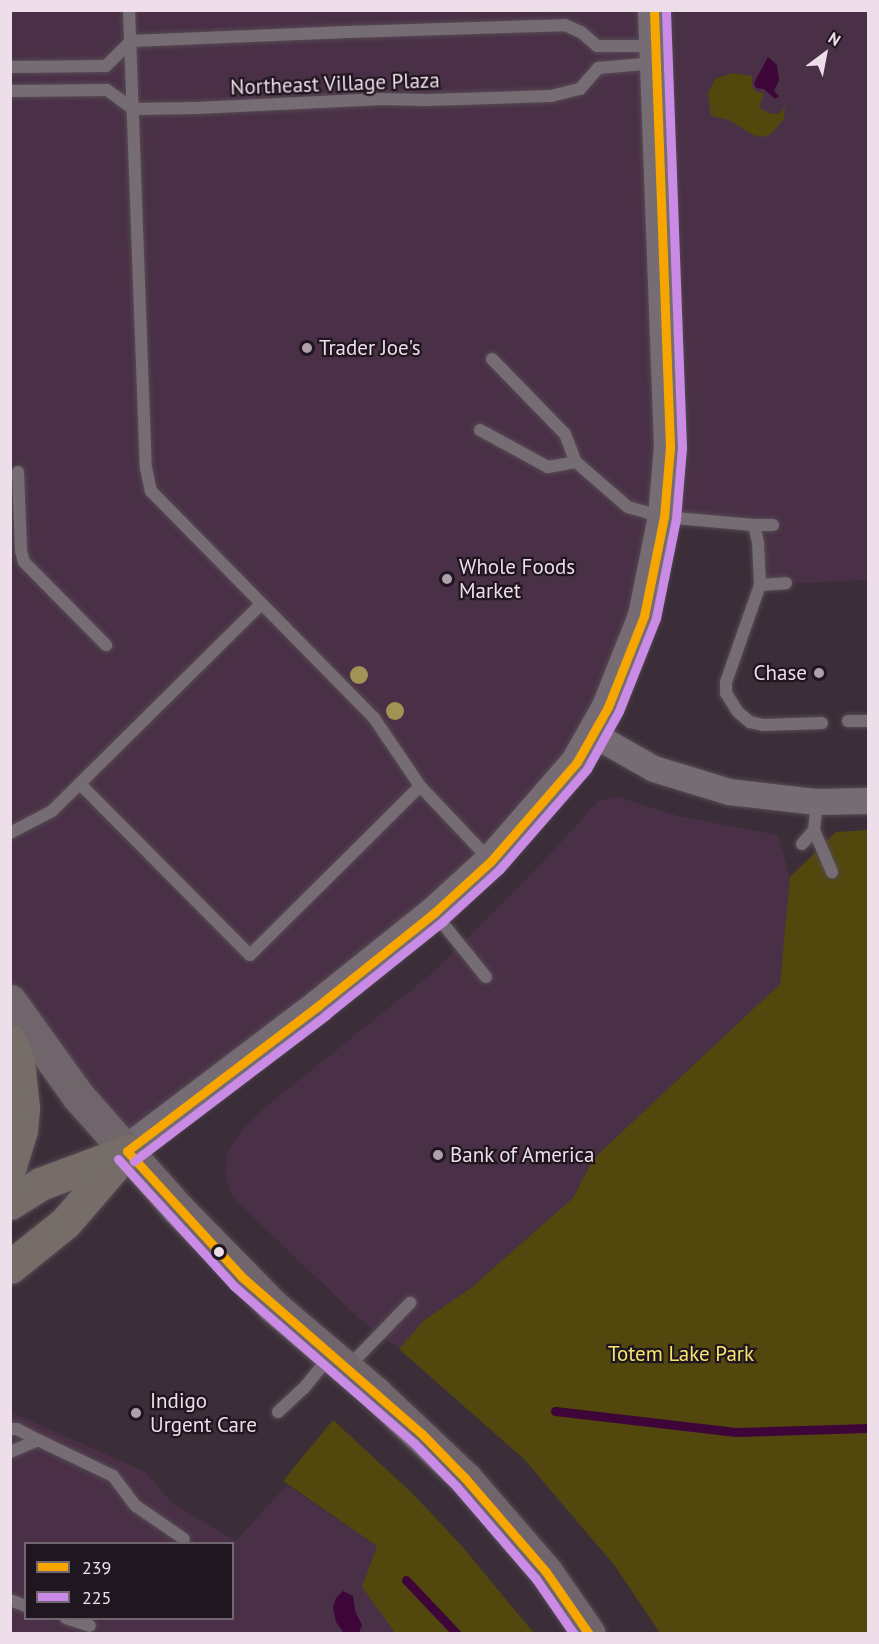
<!DOCTYPE html>
<style>
body{margin:0}
#map{position:relative;width:879px;height:1644px;overflow:hidden;background:#3b2e39;font-family:"PT Sans",sans-serif}
div>[style]{position:absolute}
.built>*{inset:0;background:#4a3046}
.green>*{inset:0;background:#52480d}
.water>*{inset:0;background:#3d0538}
.stream>*{height:9px;margin:-4.5px;padding:0 4.5px;transform-origin:4.5px;border-radius:4.5px;background:#3d0538}
.roads{filter:drop-shadow(0 0 2px #564b54) drop-shadow(0 0 2px #564b54)}
.service>*{height:12px;margin:-6px;padding:0 6px;transform-origin:6px;border-radius:6px;background:#766c74}
.minor>*{height:26px;margin:-13px;padding:0 13px;transform-origin:13px;border-radius:13px;background:#766c74}
.tertiary>*{height:32px;margin:-16px;padding:0 16px;transform-origin:16px;border-radius:16px;background:#766c74}
.secondary>*{height:33px;margin:-16.5px;padding:0 16.5px;transform-origin:16.5px;border-radius:16.5px;background:#6f656a}
.motorway>*{height:33px;margin:-16.5px;padding:0 16.5px;transform-origin:16.5px;border-radius:16.5px;background:#766d68}
.bus-1>*{height:9px;margin:-4.5px;padding:0 4.5px;transform-origin:4.5px;border-radius:4.5px;background:#f7a600}
.bus-2>*{height:9px;margin:-4.5px;padding:0 4.5px;transform-origin:4.5px;border-radius:4.5px;background:#ca8be6}
.trees>*{width:18px;height:18px;margin:-9px;border-radius:50%;background:#a29256}
.dots>*{width:16px;height:16px;translate:-50% -50%;box-sizing:border-box;border:3px solid #20161f;border-radius:50%}
span{translate:-50% -50%;white-space:nowrap;text-align:center;line-height:1.15;-webkit-text-stroke:4.5px #20161f;paint-order:stroke}
.street-label{font-size:21px;color:#eddeea}
.poi-label{font-size:21px;color:#eddeea}
.left{translate:0 -50%;text-align:left}
.right{translate:-100% -50%;text-align:right}
.park-label{font-size:21px;color:#f6e46d}
.frame{position:absolute;inset:0;border:12px solid #eddeea;pointer-events:none}
.legend{position:absolute;left:24px;top:1542px;width:210px;height:78px;box-sizing:border-box;background:#20161f;border:2px solid #726670;margin:0;padding:8px 10px;list-style:none;font-size:18px;color:#eddeea}
.legend li{display:flex;align-items:center;gap:12px;height:30px}
.legend b{width:30px;border:2px solid #726670}
.north{position:absolute;left:795px;top:24px;width:60px;height:60px;-webkit-text-stroke:4px #20161f;paint-order:stroke;rotate:32deg;font-size:16px;font-weight:700;line-height:24px;text-align:center;color:#eddeea}
.north::after{content:'';display:block;margin:auto;width:21px;height:27px;background:#eddeea;clip-path:polygon(50% 0,100% 100%,50% 72%,0 100%)}
</style>
<div id="map">
<div class="built">
<div style="clip-path:polygon(10px 11px,868px 11px,868px 580px,760px 585px,754px 525px,664px 518px,644px 616px,531px 818px,127px 1151px,11px 1001px)"></div>
<div style="clip-path:polygon(618px 797px,678px 816px,778px 835px,790px 878px,780px 984px,594px 1158px,573px 1198px,471px 1288px,424px 1320px,399px 1349px,361px 1320px,232px 1197px,226px 1176px,227px 1153px,243px 1129px,263px 1109px,436px 970px,543px 862px,598px 801px)"></div>
<div style="clip-path:polygon(evenodd,11px 1412px,145px 1472px,173px 1504px,236px 1541px,287px 1485px,377px 1546px,362px 1587px,395px 1633px,11px 1634px,11px 1412px,26px 1544px,232px 1544px,232px 1618px,26px 1618px,26px 1544px)"></div>
</div>
<div class="green">
<div style="clip-path:polygon(732px 73px,752px 76px,752px 86px,756px 92px,763px 93px,763px 96px,759px 107px,768px 113px,778px 114px,785px 107px,784px 119px,772px 133px,764px 137px,753px 135px,729px 120px,711px 116px,708px 93px,715px 79px)"></div>
<div style="clip-path:polygon(868px 830px,868px 1633px,660px 1633px,615px 1566px,525px 1460px,399px 1349px,424px 1320px,471px 1288px,573px 1198px,594px 1158px,780px 984px,790px 877px,836px 832px)"></div>
<div style="clip-path:polygon(333px 1420px,413px 1494px,460px 1544px,534px 1633px,395px 1633px,362px 1587px,377px 1546px,283px 1481px)"></div>
</div>
<div class="water">
<div style="clip-path:polygon(768px 57px,777px 65px,779px 80px,774px 91px,779px 96px,775px 99px,764px 89px,756px 88px,754px 83px)"></div>
<div style="clip-path:polygon(343px 1591px,353px 1596px,355px 1611px,362px 1625px,359px 1633px,344px 1633px,336px 1622px,333px 1607px,336px 1598px)"></div>
</div>
<div class="stream">
<div style="left:555px;top:1411px;width:182px;rotate:6.6deg"></div>
<div style="left:736px;top:1432px;width:132px;rotate:-1.7deg"></div>
<div style="left:406px;top:1580px;width:74px;rotate:46.6deg"></div>
</div>
<div class="roads">
<div class="service">
<div style="left:129px;top:10px;width:458px;rotate:87.9deg"></div>
<div style="left:146px;top:468px;width:24px;rotate:78deg"></div>
<div style="left:151px;top:491px;width:318px;rotate:45.5deg"></div>
<div style="left:374px;top:718px;width:82px;rotate:55.9deg"></div>
<div style="left:420px;top:786px;width:103px;rotate:46.6deg"></div>
<div style="left:10px;top:67px;width:96px;rotate:-0.6deg"></div>
<div style="left:106px;top:66px;width:35px;rotate:-45deg"></div>
<div style="left:131px;top:41px;width:217px;rotate:-2.4deg"></div>
<div style="left:348px;top:32px;width:217px;rotate:-1.8deg"></div>
<div style="left:565px;top:25px;width:17px;rotate:24deg"></div>
<div style="left:581px;top:32px;width:21px;rotate:41deg"></div>
<div style="left:597px;top:46px;width:57px"></div>
<div style="left:10px;top:91px;width:97px;rotate:-0.6deg"></div>
<div style="left:107px;top:90px;width:32px;rotate:36deg"></div>
<div style="left:133px;top:109px;width:64px;rotate:-0.9deg"></div>
<div style="left:197px;top:108px;width:185px;rotate:-2.8deg"></div>
<div style="left:382px;top:99px;width:45px;rotate:1.3deg"></div>
<div style="left:427px;top:100px;width:124px;rotate:-1.8deg"></div>
<div style="left:551px;top:96px;width:30px;rotate:-14deg"></div>
<div style="left:580px;top:89px;width:28px;rotate:-49deg"></div>
<div style="left:598px;top:68px;width:57px;rotate:-5deg"></div>
<div style="left:492px;top:359px;width:105px;rotate:45.8deg"></div>
<div style="left:565px;top:434px;width:30px;rotate:69deg"></div>
<div style="left:576px;top:462px;width:69px;rotate:40.9deg"></div>
<div style="left:628px;top:507px;width:37px;rotate:16deg"></div>
<div style="left:664px;top:517px;width:90px;rotate:5.1deg"></div>
<div style="left:754px;top:525px;width:17px;rotate:77deg"></div>
<div style="left:758px;top:542px;width:43px;rotate:87.3deg"></div>
<div style="left:760px;top:585px;width:103px;rotate:109.3deg"></div>
<div style="left:726px;top:682px;width:11px;rotate:90deg"></div>
<div style="left:726px;top:693px;width:22px;rotate:58deg"></div>
<div style="left:738px;top:712px;width:16px;rotate:40deg"></div>
<div style="left:750px;top:722px;width:13px;rotate:13deg"></div>
<div style="left:763px;top:725px;width:59px;rotate:-1.9deg"></div>
<div style="left:480px;top:430px;width:77px;rotate:28.6deg"></div>
<div style="left:548px;top:467px;width:28px;rotate:-10deg"></div>
<div style="left:18px;top:472px;width:79px;rotate:87.8deg"></div>
<div style="left:21px;top:551px;width:11px;rotate:75deg"></div>
<div style="left:24px;top:562px;width:117px;rotate:45.3deg"></div>
<div style="left:754px;top:525px;width:19px"></div>
<div style="left:760px;top:585px;width:26px;rotate:-4deg"></div>
<div style="left:848px;top:721px;width:20px"></div>
<div style="left:80px;top:784px;width:241px;rotate:45.2deg"></div>
<div style="left:250px;top:955px;width:240px;rotate:-44.8deg"></div>
<div style="left:814px;top:830px;width:46px;rotate:66.8deg"></div>
<div style="left:10px;top:833px;width:47px;rotate:-27.6deg"></div>
<div style="left:52px;top:811px;width:294px;rotate:-44.7deg"></div>
<div style="left:802px;top:844px;width:18px;rotate:-49deg"></div>
<div style="left:814px;top:830px;width:28px;rotate:-84deg"></div>
<div style="left:435px;top:914px;width:81px;rotate:51deg"></div>
<div style="left:347px;top:1368px;width:91px;rotate:-45.9deg"></div>
<div style="left:278px;top:1412px;width:35px;rotate:-43deg"></div>
<div style="left:304px;top:1388px;width:41px;rotate:-50.9deg"></div>
<div style="left:10px;top:1429px;width:7px"></div>
<div style="left:17px;top:1429px;width:24px;rotate:28deg"></div>
<div style="left:10px;top:1452px;width:30px;rotate:-23deg"></div>
<div style="left:38px;top:1440px;width:83px;rotate:25.6deg"></div>
<div style="left:113px;top:1476px;width:38px;rotate:53deg"></div>
<div style="left:136px;top:1506px;width:58px;rotate:34.5deg"></div>
<div style="left:10px;top:1600px;width:17px;rotate:21deg"></div>
<div style="left:66px;top:1618px;width:25px;rotate:18deg"></div>
</div>
<div class="minor">
<div style="left:594px;top:735px;width:69px;rotate:29.5deg"></div>
<div style="left:654px;top:769px;width:78px;rotate:17deg"></div>
<div style="left:729px;top:792px;width:89px;rotate:6.5deg"></div>
<div style="left:817px;top:802px;width:51px;rotate:-1.1deg"></div>
</div>
<div class="tertiary">
<div style="left:127px;top:1151px;width:240px;rotate:-37.2deg"></div>
<div style="left:318px;top:1006px;width:149px;rotate:-38.7deg"></div>
<div style="left:434px;top:913px;width:77px;rotate:-42.4deg"></div>
<div style="left:491px;top:861px;width:131px;rotate:-49deg"></div>
<div style="left:577px;top:762px;width:63px;rotate:-60.6deg"></div>
<div style="left:608px;top:707px;width:98px;rotate:-68.4deg"></div>
<div style="left:644px;top:616px;width:101px;rotate:-78.6deg"></div>
<div style="left:664px;top:517px;width:70px;rotate:-85.1deg"></div>
<div style="left:670px;top:447px;width:437px;rotate:-92.1deg"></div>
</div>
<div class="secondary">
<div style="left:10px;top:1001px;width:117px;rotate:54.4deg"></div>
<div style="left:78px;top:1096px;width:152px;rotate:48.5deg"></div>
<div style="left:179px;top:1210px;width:136px;rotate:45.6deg"></div>
<div style="left:274px;top:1307px;width:133px;rotate:40.4deg"></div>
<div style="left:375px;top:1393px;width:124px;rotate:43.4deg"></div>
<div style="left:465px;top:1478px;width:124px;rotate:49.2deg"></div>
<div style="left:546px;top:1572px;width:75px;rotate:55.3deg"></div>
</div>
<div class="motorway">
<div style="left:10px;top:1041px;width:22px;rotate:68deg"></div>
<div style="left:18px;top:1061px;width:47px;rotate:83.9deg"></div>
<div style="left:23px;top:1108px;width:22px;rotate:95deg"></div>
<div style="left:21px;top:1130px;width:38px;rotate:107deg"></div>
<div style="left:10px;top:1203px;width:36px;rotate:-32deg"></div>
<div style="left:40px;top:1184px;width:89px;rotate:-20.5deg"></div>
<div style="left:10px;top:1267px;width:70px;rotate:-38.7deg"></div>
<div style="left:65px;top:1223px;width:95px;rotate:-49.3deg"></div>
</div>
</div>
<div class="bus-1">
<div style="left:127px;top:1151px;width:240px;rotate:-37.2deg"></div>
<div style="left:318px;top:1006px;width:149px;rotate:-38.7deg"></div>
<div style="left:434px;top:913px;width:77px;rotate:-42.4deg"></div>
<div style="left:491px;top:861px;width:131px;rotate:-49deg"></div>
<div style="left:577px;top:762px;width:63px;rotate:-60.6deg"></div>
<div style="left:608px;top:707px;width:98px;rotate:-68.4deg"></div>
<div style="left:644px;top:616px;width:101px;rotate:-78.6deg"></div>
<div style="left:664px;top:517px;width:70px;rotate:-85.1deg"></div>
<div style="left:670px;top:447px;width:437px;rotate:-92.1deg"></div>
<div style="left:127px;top:1151px;width:171px;rotate:47.6deg"></div>
<div style="left:242px;top:1277px;width:239px;rotate:41.1deg"></div>
<div style="left:422px;top:1434px;width:62px;rotate:45.7deg"></div>
<div style="left:465px;top:1478px;width:124px;rotate:49.2deg"></div>
<div style="left:546px;top:1572px;width:75px;rotate:55.3deg"></div>
</div>
<div class="bus-2">
<div style="left:118px;top:1159px;width:172px;rotate:47.6deg"></div>
<div style="left:234px;top:1286px;width:239px;rotate:41.1deg"></div>
<div style="left:414px;top:1443px;width:60px;rotate:45.7deg"></div>
<div style="left:456px;top:1486px;width:123px;rotate:49.3deg"></div>
<div style="left:536px;top:1579px;width:67px;rotate:55.4deg"></div>
<div style="left:134px;top:1161px;width:241px;rotate:-37.2deg"></div>
<div style="left:326px;top:1015px;width:149px;rotate:-38.7deg"></div>
<div style="left:442px;top:922px;width:77px;rotate:-42.4deg"></div>
<div style="left:499px;top:870px;width:134px;rotate:-48.9deg"></div>
<div style="left:587px;top:769px;width:66px;rotate:-61.1deg"></div>
<div style="left:619px;top:711px;width:100px;rotate:-68.3deg"></div>
<div style="left:656px;top:618px;width:101px;rotate:-78.6deg"></div>
<div style="left:676px;top:519px;width:71px;rotate:-85.2deg"></div>
<div style="left:682px;top:448px;width:438px;rotate:-92.1deg"></div>
</div>
<div class="trees">
<div style="left:359px;top:675px"></div>
<div style="left:395px;top:711px"></div>
</div>
<div class="dots">
<div style="left:307px;top:348px;background:#afa0ac"></div>
<div style="left:447px;top:579px;background:#afa0ac"></div>
<div style="left:819px;top:673px;background:#afa0ac"></div>
<div style="left:438px;top:1155px;background:#afa0ac"></div>
<div style="left:219px;top:1252px;background:#eddeea"></div>
<div style="left:136px;top:1413px;background:#afa0ac"></div>
</div>
<div class="street-label">
<span style="left:335px;top:84px;rotate:-2deg">Northeast Village Plaza</span>
</div>
<div class="poi-label">
<span class="left" style="left:319px;top:348px">Trader Joe's</span>
<span class="left" style="left:459px;top:579px">Whole Foods<br>Market</span>
<span class="right" style="left:807px;top:673px">Chase</span>
<span class="left" style="left:450px;top:1155px">Bank of America</span>
<span class="left" style="left:150px;top:1413px">Indigo<br>Urgent Care</span>
</div>
<div class="park-label">
<span style="left:681px;top:1354px">Totem Lake Park</span>
</div>
<div class="frame"></div>
<ul class="legend">
<li><b style="height:8px;background:#f7a600"></b>239</li>
<li><b style="height:8px;background:#ca8be6"></b>225</li>
</ul>
<div class="north">N</div>
</div>
